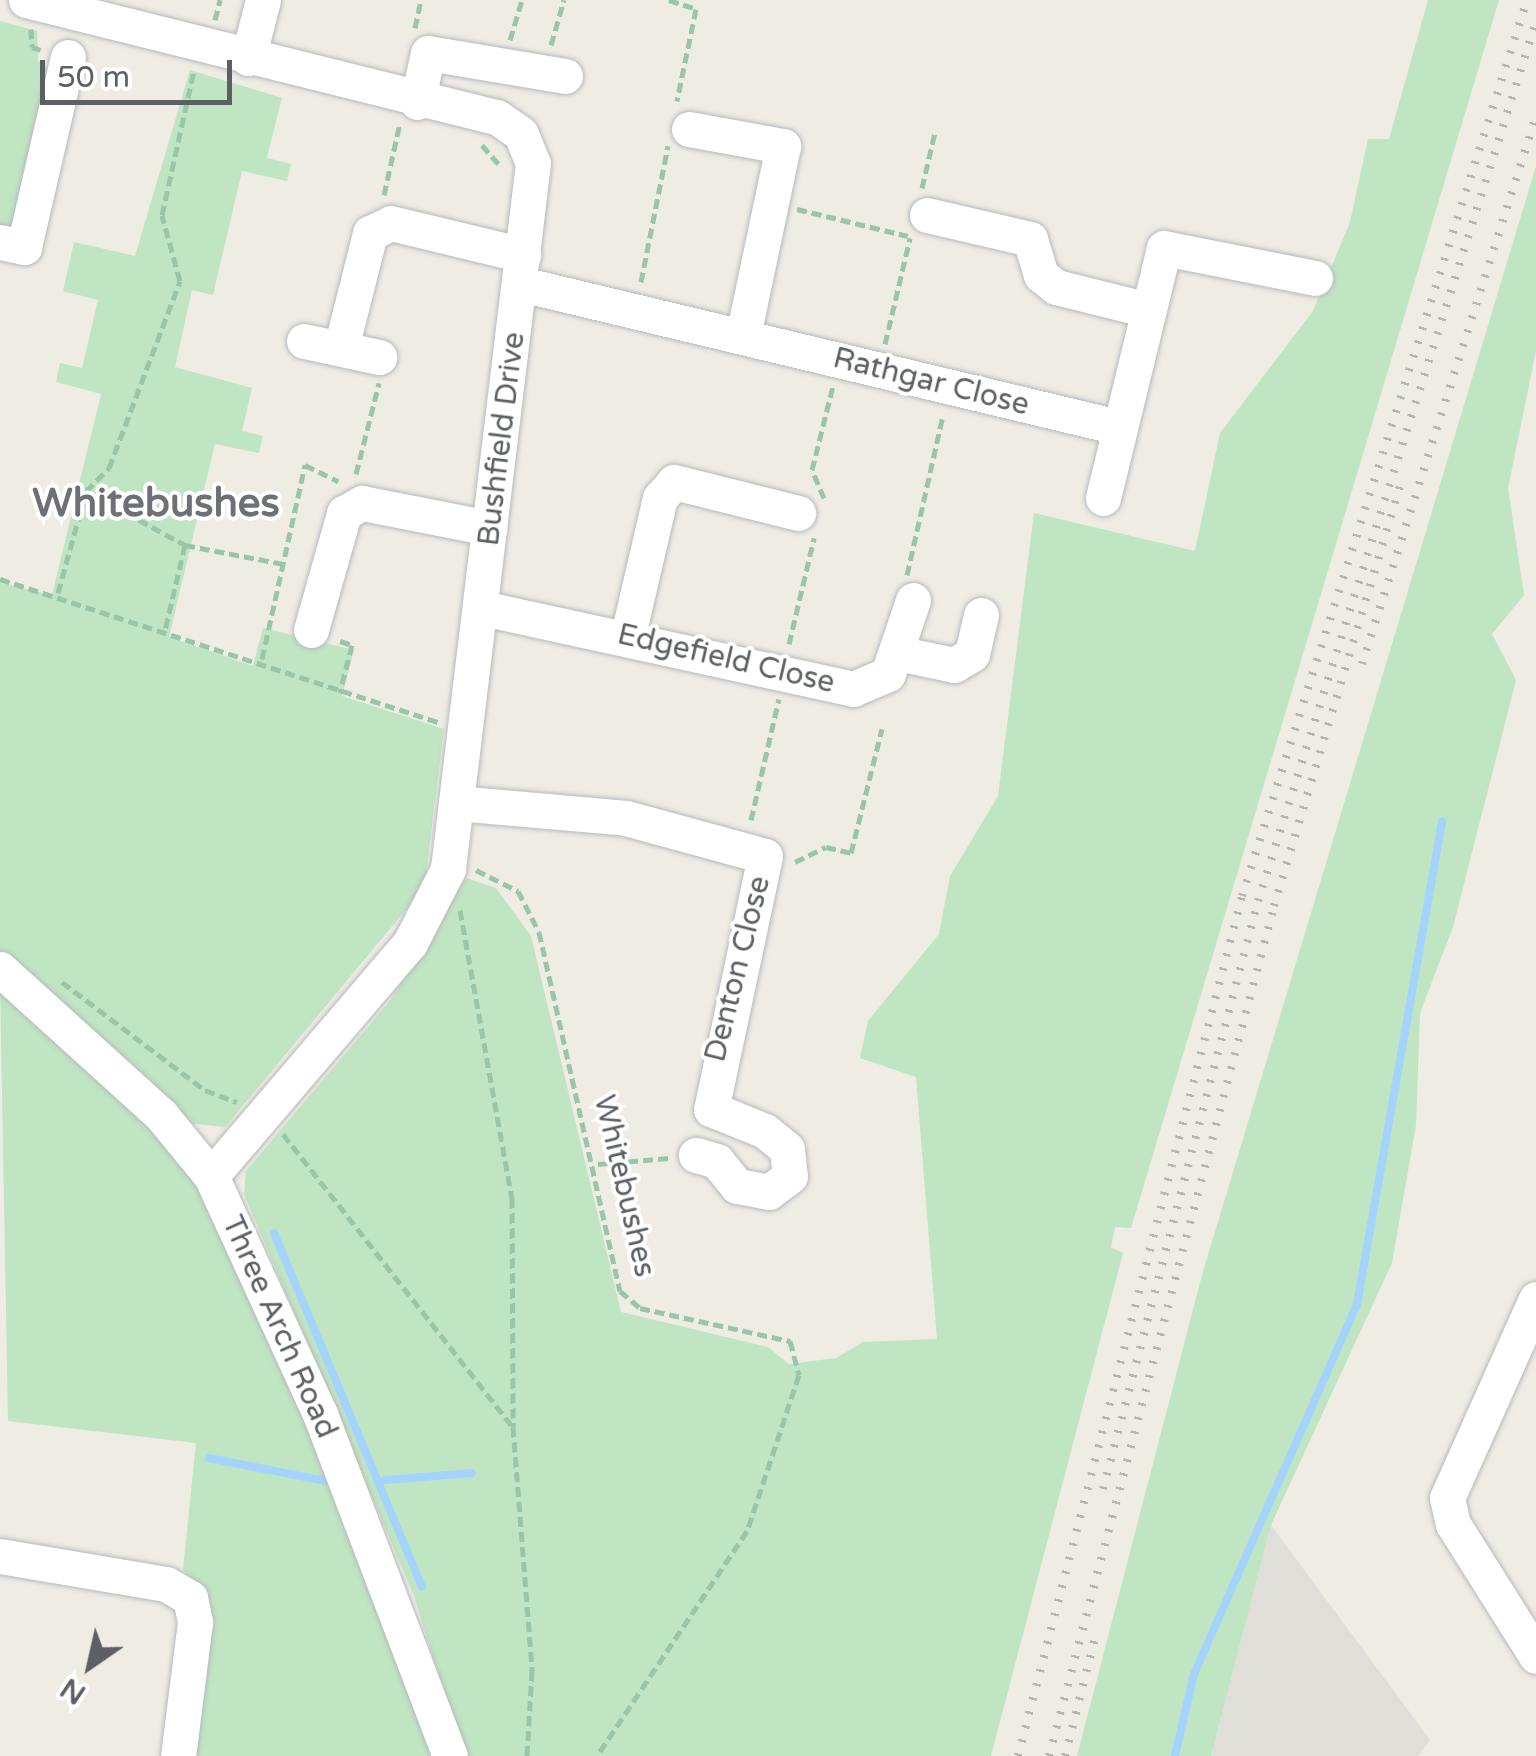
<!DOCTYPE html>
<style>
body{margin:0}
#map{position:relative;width:1536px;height:1756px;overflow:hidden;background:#eeece3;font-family:"Varela Round",sans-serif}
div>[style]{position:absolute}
.industrial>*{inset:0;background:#e0ded8}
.green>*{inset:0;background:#c0e5c2}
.stream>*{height:8px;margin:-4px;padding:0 4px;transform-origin:4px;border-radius:4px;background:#a4d3fe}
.path>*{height:5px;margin-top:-2.5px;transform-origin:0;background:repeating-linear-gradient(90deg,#99c6a8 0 10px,transparent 0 15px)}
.roads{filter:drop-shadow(0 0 2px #b6b9be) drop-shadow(0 0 2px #b6b9be)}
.minor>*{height:35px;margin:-17.5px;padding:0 17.5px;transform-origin:17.5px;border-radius:17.5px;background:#fff}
.rail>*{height:8px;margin-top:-4px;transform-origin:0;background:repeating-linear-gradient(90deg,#b4b5b5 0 2.5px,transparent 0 14.5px)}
span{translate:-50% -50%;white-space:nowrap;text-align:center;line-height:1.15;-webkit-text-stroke:8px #fff;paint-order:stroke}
.street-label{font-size:30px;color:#5c5f64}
.district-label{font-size:40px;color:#6d7176;font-weight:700}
.north{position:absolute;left:40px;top:1616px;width:100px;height:100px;-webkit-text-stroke:8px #fff;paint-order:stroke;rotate:214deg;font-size:28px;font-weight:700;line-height:40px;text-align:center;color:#5c5f64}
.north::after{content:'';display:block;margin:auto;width:35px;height:45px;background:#5c5f64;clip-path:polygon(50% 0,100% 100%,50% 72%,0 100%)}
.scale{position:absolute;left:40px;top:60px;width:192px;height:45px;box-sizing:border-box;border:5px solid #5c5f64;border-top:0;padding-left:12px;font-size:30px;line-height:35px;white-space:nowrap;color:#5c5f64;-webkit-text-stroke:8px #fff;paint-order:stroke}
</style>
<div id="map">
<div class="industrial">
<div style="clip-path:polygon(1271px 1525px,1430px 1740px,1418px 1756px,1211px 1756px)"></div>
</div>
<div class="green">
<div style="clip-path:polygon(1428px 0,1499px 0,1131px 1228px,1115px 1227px,1111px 1247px,1123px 1253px,991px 1756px,464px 1756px,414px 1596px,244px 1194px,246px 1171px,389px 1002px,466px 878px,496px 888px,531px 936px,621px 1312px,768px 1347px,789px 1364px,836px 1358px,863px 1342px,937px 1339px,916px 1077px,860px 1058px,868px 1021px,939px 934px,950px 876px,998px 796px,1034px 513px,1195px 551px,1220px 433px,1313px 311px,1350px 222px,1368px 139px,1389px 139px)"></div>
<div style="clip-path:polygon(0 21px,37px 31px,38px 60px,55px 76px,16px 227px,0 232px)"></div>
<div style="clip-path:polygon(190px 70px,282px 98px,267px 158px,291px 164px,287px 181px,242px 171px,213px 295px,192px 290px,175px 367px,252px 388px,242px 431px,263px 436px,259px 453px,215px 444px,169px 637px,253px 666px,263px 628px,354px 650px,342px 696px,444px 729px,426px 875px,414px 900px,225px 1127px,186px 1123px,0 952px,0 583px,52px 595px,101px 394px,56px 382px,60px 363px,82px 368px,98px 300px,63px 291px,74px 242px,135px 256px)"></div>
<div style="clip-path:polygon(1536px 166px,1536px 351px,1508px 488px,1524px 595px,1492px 634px,1516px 680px,1453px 927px,1420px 1013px,1416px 1125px,1392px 1263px,1271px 1525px,1211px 1756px,1077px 1756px,1202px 1275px)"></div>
<div style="clip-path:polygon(0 983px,89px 1058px,201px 1186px,264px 1314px,434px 1756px,187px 1756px,198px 1592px,183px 1570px,196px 1443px,8px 1421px)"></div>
</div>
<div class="stream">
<div style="left:274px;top:1233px;width:383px;rotate:67.3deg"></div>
<div style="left:209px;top:1458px;width:118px;rotate:11.2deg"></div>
<div style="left:385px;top:1480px;width:87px;rotate:-4.6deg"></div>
<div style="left:1175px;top:1756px;width:84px;rotate:-77deg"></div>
<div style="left:1194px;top:1674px;width:404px;rotate:-66.2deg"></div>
<div style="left:1357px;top:1304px;width:490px;rotate:-80deg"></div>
</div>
<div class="path">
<div style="left:669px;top:0;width:28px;rotate:18deg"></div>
<div style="left:696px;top:9px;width:94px;rotate:101.7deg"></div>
<div style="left:215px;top:20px;width:21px;rotate:-76deg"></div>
<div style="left:415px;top:28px;width:29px;rotate:-78deg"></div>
<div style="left:31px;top:29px;width:18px;rotate:87deg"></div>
<div style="left:32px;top:47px;width:9px;rotate:18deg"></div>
<div style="left:510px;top:40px;width:42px;rotate:-73.3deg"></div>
<div style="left:551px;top:45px;width:47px;rotate:-73.9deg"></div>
<div style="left:482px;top:145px;width:29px;rotate:49deg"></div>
<div style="left:922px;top:188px;width:57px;rotate:-76.9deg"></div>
<div style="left:384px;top:195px;width:74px;rotate:-77.5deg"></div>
<div style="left:797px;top:209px;width:114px;rotate:13.7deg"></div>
<div style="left:641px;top:282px;width:139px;rotate:-78.8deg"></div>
<div style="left:885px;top:344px;width:109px;rotate:-76.7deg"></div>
<div style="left:356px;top:474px;width:94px;rotate:-75.8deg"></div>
<div style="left:86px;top:491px;width:33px;rotate:-45deg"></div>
<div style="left:109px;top:468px;width:200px;rotate:-69.2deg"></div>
<div style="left:180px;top:281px;width:68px;rotate:-105.3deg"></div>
<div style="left:162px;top:215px;width:148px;rotate:-77.5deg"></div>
<div style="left:824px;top:498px;width:30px;rotate:-113deg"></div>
<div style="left:812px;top:470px;width:87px;rotate:-76deg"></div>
<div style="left:185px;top:545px;width:101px;rotate:10.9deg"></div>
<div style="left:907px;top:575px;width:164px;rotate:-77.3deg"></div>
<div style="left:0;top:579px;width:461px;rotate:18.1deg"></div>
<div style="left:58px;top:593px;width:106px;rotate:-74.6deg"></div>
<div style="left:86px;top:491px;width:113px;rotate:28.6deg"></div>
<div style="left:185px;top:545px;width:87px;rotate:103.2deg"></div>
<div style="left:340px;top:641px;width:13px;rotate:18deg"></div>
<div style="left:352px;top:645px;width:49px;rotate:104.3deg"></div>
<div style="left:789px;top:644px;width:109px;rotate:-76.7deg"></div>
<div style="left:262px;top:659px;width:199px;rotate:-77.5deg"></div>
<div style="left:305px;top:465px;width:37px;rotate:26deg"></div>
<div style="left:751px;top:820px;width:124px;rotate:-77deg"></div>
<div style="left:795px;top:862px;width:34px;rotate:-26deg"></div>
<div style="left:826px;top:847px;width:26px;rotate:13deg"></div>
<div style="left:851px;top:853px;width:128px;rotate:-76deg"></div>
<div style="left:476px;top:870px;width:47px;rotate:26.6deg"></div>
<div style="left:518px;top:891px;width:46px;rotate:62.9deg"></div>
<div style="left:539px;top:932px;width:368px;rotate:77.3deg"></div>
<div style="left:620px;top:1291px;width:26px;rotate:40deg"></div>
<div style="left:640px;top:1308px;width:154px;rotate:12.4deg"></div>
<div style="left:790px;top:1341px;width:35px;rotate:75deg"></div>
<div style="left:799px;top:1375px;width:164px;rotate:108.4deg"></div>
<div style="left:747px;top:1531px;width:270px;rotate:123.7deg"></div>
<div style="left:460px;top:910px;width:293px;rotate:79.8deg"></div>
<div style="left:512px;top:1198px;width:229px;rotate:89.7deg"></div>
<div style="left:513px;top:1427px;width:245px;rotate:85.5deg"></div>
<div style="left:532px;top:1671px;width:85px;rotate:93.4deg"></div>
<div style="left:62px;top:982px;width:179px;rotate:37.1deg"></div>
<div style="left:205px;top:1090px;width:34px;rotate:21deg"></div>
<div style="left:283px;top:1134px;width:372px;rotate:51.9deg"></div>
<div style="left:598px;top:1164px;width:71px;rotate:-4.8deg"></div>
</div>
<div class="roads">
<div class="minor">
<div style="left:26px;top:0;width:485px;rotate:14deg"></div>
<div style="left:497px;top:117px;width:29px;rotate:35deg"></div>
<div style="left:521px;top:134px;width:31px;rotate:68deg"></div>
<div style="left:533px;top:163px;width:711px;rotate:96.87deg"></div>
<div style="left:448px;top:869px;width:83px;rotate:117.2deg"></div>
<div style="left:410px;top:943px;width:306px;rotate:130.5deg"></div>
<div style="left:248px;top:58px;width:60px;rotate:-75.5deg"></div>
<div style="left:417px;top:102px;width:50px;rotate:-77.3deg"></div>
<div style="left:428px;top:53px;width:139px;rotate:9.5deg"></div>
<div style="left:689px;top:129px;width:96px;rotate:10.3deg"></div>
<div style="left:783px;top:146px;width:194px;rotate:101.9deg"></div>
<div style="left:927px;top:215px;width:106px;rotate:13.1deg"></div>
<div style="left:1030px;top:239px;width:38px;rotate:73deg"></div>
<div style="left:1041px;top:275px;width:19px;rotate:39deg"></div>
<div style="left:1056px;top:287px;width:91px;rotate:14deg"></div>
<div style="left:0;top:242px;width:25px;rotate:12deg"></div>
<div style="left:24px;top:247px;width:195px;rotate:-77deg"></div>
<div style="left:521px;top:284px;width:614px;rotate:13.47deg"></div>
<div style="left:304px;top:341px;width:77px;rotate:12deg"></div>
<div style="left:341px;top:348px;width:119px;rotate:-75.8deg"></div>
<div style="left:370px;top:233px;width:23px;rotate:-25deg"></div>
<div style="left:391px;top:223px;width:136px;rotate:13.6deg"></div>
<div style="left:1103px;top:498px;width:257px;rotate:-76.3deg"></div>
<div style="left:1164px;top:248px;width:154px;rotate:11.2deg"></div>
<div style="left:482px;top:608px;width:380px;rotate:12.3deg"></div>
<div style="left:853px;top:689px;width:38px;rotate:-23deg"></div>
<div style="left:888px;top:674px;width:78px;rotate:-71.3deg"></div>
<div style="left:311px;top:630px;width:122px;rotate:-74.2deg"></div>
<div style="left:344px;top:513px;width:21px;rotate:-29deg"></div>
<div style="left:362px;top:503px;width:130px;rotate:11.1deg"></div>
<div style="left:628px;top:635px;width:141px;rotate:-76.9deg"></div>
<div style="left:660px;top:498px;width:21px;rotate:-49deg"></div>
<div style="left:674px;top:482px;width:128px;rotate:14deg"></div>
<div style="left:897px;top:653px;width:58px;rotate:11.9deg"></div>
<div style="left:954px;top:665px;width:21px;rotate:-31deg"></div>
<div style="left:972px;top:654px;width:40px;rotate:-77deg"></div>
<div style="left:456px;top:803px;width:171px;rotate:5deg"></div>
<div style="left:626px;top:818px;width:144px;rotate:15.3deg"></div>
<div style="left:765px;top:856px;width:259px;rotate:102deg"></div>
<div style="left:711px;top:1109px;width:58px;rotate:22.2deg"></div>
<div style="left:765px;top:1131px;width:28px;rotate:39deg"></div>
<div style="left:787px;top:1149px;width:27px;rotate:84deg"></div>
<div style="left:790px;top:1176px;width:26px;rotate:143deg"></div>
<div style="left:769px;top:1192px;width:33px;rotate:-169deg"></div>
<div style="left:737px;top:1186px;width:32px;rotate:-129deg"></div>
<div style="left:717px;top:1161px;width:22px;rotate:-164deg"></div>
<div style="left:0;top:969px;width:217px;rotate:42.2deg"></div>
<div style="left:161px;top:1115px;width:79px;rotate:50.7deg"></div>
<div style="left:211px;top:1176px;width:262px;rotate:65.4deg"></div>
<div style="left:320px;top:1414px;width:366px;rotate:69.2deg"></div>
<div style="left:1536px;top:1299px;width:218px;rotate:114.1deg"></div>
<div style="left:1447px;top:1498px;width:27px;rotate:77deg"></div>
<div style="left:1453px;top:1524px;width:156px;rotate:57.8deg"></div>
<div style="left:0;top:1556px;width:168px;rotate:9.6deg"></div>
<div style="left:166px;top:1584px;width:28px;rotate:30deg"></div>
<div style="left:190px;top:1598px;width:25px;rotate:78deg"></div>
<div style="left:195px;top:1622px;width:135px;rotate:97.2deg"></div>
</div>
</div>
<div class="rail">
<div style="left:1362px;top:664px;width:575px;rotate:-72.38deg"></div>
<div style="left:1103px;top:1489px;width:608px;rotate:-75.23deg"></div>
<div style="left:1258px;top:901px;width:922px;rotate:-72.45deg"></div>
<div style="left:1018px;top:1756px;width:889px;rotate:-75.4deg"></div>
<div style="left:1242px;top:896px;width:940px;rotate:-72.36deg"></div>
<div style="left:1049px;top:1756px;width:879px;rotate:-75.17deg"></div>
<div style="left:1274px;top:906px;width:441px;rotate:-73.3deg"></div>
<div style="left:1065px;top:1756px;width:122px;rotate:-75.7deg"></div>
</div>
<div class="street-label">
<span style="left:931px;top:382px;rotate:14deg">Rathgar Close</span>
<span style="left:502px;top:439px;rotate:-83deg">Bushfield Drive</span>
<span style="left:726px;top:659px;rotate:13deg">Edgefield Close</span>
<span style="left:738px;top:969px;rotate:-76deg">Denton Close</span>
<span style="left:624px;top:1186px;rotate:77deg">Whitebushes</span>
<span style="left:279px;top:1327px;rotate:66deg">Three Arch Road</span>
</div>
<div class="district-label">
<span style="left:156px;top:503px">Whitebushes</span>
</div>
<div class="north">N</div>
<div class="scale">50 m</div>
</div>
